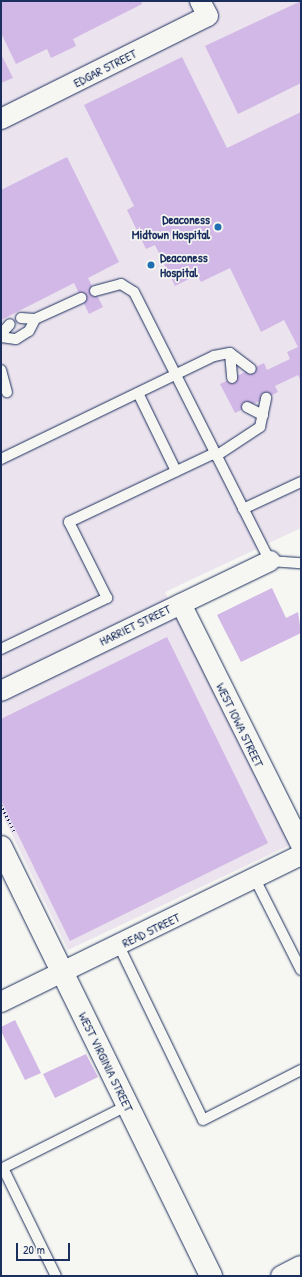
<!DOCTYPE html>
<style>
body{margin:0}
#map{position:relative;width:302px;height:1277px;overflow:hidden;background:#f6f6f2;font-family:"Patrick Hand",sans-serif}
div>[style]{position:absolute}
.built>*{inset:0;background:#ebe3ee}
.building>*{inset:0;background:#d2b8e6}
.path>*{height:2.5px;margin-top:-1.25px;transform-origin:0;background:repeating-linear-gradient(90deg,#1b2f5e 0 1px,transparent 0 4px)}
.roads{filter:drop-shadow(0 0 1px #1b2f5e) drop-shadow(0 0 1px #1b2f5e)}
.service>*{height:10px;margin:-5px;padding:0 5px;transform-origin:5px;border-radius:5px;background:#f6f6f2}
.minor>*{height:20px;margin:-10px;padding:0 10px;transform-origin:10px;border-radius:10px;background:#f6f6f2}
.tertiary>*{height:22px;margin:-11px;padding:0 11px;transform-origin:11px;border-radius:11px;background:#f6f6f2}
.dots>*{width:11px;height:11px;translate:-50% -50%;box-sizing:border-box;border:2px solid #f6f6f2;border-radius:50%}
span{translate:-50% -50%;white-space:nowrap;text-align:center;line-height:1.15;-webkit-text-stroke:3.5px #f6f6f2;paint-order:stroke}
.street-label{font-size:13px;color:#1b2f5e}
.poi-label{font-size:13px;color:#1b2f5e;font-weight:700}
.right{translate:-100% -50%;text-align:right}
.left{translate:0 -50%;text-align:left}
.frame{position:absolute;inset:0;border:2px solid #1b2f5e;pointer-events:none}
.scale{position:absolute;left:16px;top:1243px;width:54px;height:18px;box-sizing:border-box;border:2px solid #1b2f5e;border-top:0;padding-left:5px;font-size:12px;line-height:14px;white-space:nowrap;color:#1b2f5e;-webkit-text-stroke:3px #f6f6f2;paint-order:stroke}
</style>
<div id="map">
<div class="built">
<div style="clip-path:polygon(1px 1px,301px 1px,301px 528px,165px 592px,290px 845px,68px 950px,1px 812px)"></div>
</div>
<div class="building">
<div style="clip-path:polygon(1px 1px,141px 1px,142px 4px,73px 39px,76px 46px,51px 58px,47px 49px,16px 64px,1px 33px)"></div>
<div style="clip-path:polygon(301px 1px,301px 83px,238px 114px,205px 46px)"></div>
<div style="clip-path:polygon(1px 54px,13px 78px,1px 83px)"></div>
<div style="clip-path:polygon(182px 57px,227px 148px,301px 112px,301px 381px,298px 375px,275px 386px,278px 392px,235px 413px,220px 384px,264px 363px,267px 370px,290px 359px,287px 352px,298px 347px,284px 320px,261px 332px,230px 268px,201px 282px,197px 275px,175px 286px,155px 245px,146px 249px,127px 210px,134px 206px,84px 105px)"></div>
<div style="clip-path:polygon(67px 157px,119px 262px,88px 278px,103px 307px,89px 314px,74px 283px,1px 320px,1px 190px)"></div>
<div style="clip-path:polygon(272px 588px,286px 618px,298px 612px,301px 633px,241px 662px,217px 615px)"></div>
<div style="clip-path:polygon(167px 637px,268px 843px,70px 941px,1px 800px,1px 719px)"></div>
<div style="clip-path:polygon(15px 1020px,41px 1073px,25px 1080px,1px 1031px,1px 1027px)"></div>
<div style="clip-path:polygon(86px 1054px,98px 1077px,55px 1098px,43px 1074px)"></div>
</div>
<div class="path">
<div style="left:1px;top:805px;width:29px;rotate:63deg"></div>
</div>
<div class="roads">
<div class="service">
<div style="left:95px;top:291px;width:27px;rotate:-15deg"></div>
<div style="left:121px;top:284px;width:15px;rotate:32deg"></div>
<div style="left:134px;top:292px;width:301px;rotate:63.2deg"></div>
<div style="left:270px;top:561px;width:31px;rotate:4deg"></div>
<div style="left:21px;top:318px;width:14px;rotate:4deg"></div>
<div style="left:35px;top:319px;width:51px;rotate:-24.5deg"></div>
<div style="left:1px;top:334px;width:13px;rotate:-48deg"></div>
<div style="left:1px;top:337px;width:15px;rotate:8deg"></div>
<div style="left:16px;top:339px;width:15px;rotate:-32deg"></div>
<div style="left:29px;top:331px;width:13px;rotate:-63deg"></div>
<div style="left:230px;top:353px;width:25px;rotate:85deg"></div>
<div style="left:1px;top:370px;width:23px;rotate:75deg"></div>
<div style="left:138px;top:393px;width:87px;rotate:64deg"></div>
<div style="left:247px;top:407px;width:18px;rotate:27deg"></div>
<div style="left:216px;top:456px;width:53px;rotate:-33.4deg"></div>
<div style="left:260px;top:427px;width:30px;rotate:-78deg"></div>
<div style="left:1px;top:459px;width:237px;rotate:-25.8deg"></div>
<div style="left:214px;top:356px;width:16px;rotate:-11deg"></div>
<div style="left:230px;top:353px;width:26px;rotate:37deg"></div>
<div style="left:243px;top:509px;width:64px;rotate:-25deg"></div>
<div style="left:1px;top:649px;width:118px;rotate:-25.7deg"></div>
<div style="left:107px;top:598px;width:85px;rotate:-116.6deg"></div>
<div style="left:69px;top:522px;width:161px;rotate:-25.3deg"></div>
<div style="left:255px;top:879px;width:102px;rotate:63.2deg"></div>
<div style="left:119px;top:946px;width:193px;rotate:64.2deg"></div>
<div style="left:203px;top:1120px;width:110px;rotate:-27deg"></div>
<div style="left:3px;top:1168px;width:120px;rotate:63.9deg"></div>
<div style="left:1px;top:1169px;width:142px;rotate:-26.7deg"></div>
</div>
<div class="minor">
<div style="left:1px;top:119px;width:231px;rotate:-26.5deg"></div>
<div style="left:208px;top:16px;width:17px;rotate:-118deg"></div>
<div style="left:181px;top:604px;width:269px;rotate:63.5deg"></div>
<div style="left:1px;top:691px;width:299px;rotate:-25.8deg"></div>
<div style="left:1px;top:1002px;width:334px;rotate:-26.1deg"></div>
<div style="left:281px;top:1276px;width:22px;rotate:-27deg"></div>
</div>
<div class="tertiary">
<div style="left:1px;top:847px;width:478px;rotate:63.9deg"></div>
</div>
</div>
<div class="dots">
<div style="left:218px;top:227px;background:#1f6fb2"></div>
<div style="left:151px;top:265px;background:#1f6fb2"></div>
</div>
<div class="street-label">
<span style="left:105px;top:68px;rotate:-27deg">EDGAR STREET</span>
<span style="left:135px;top:625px;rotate:-26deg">HARRIET STREET</span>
<span style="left:240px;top:725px;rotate:64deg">WEST IOWA STREET</span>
<span style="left:151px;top:930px;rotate:-26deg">READ STREET</span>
<span style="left:106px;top:1062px;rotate:64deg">WEST VIRGINIA STREET</span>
</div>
<div class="poi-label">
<span class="right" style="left:210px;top:227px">Deaconess<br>Midtown Hospital</span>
<span class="left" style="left:160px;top:265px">Deaconess<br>Hospital</span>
</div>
<div class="frame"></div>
<div class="scale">20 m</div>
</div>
